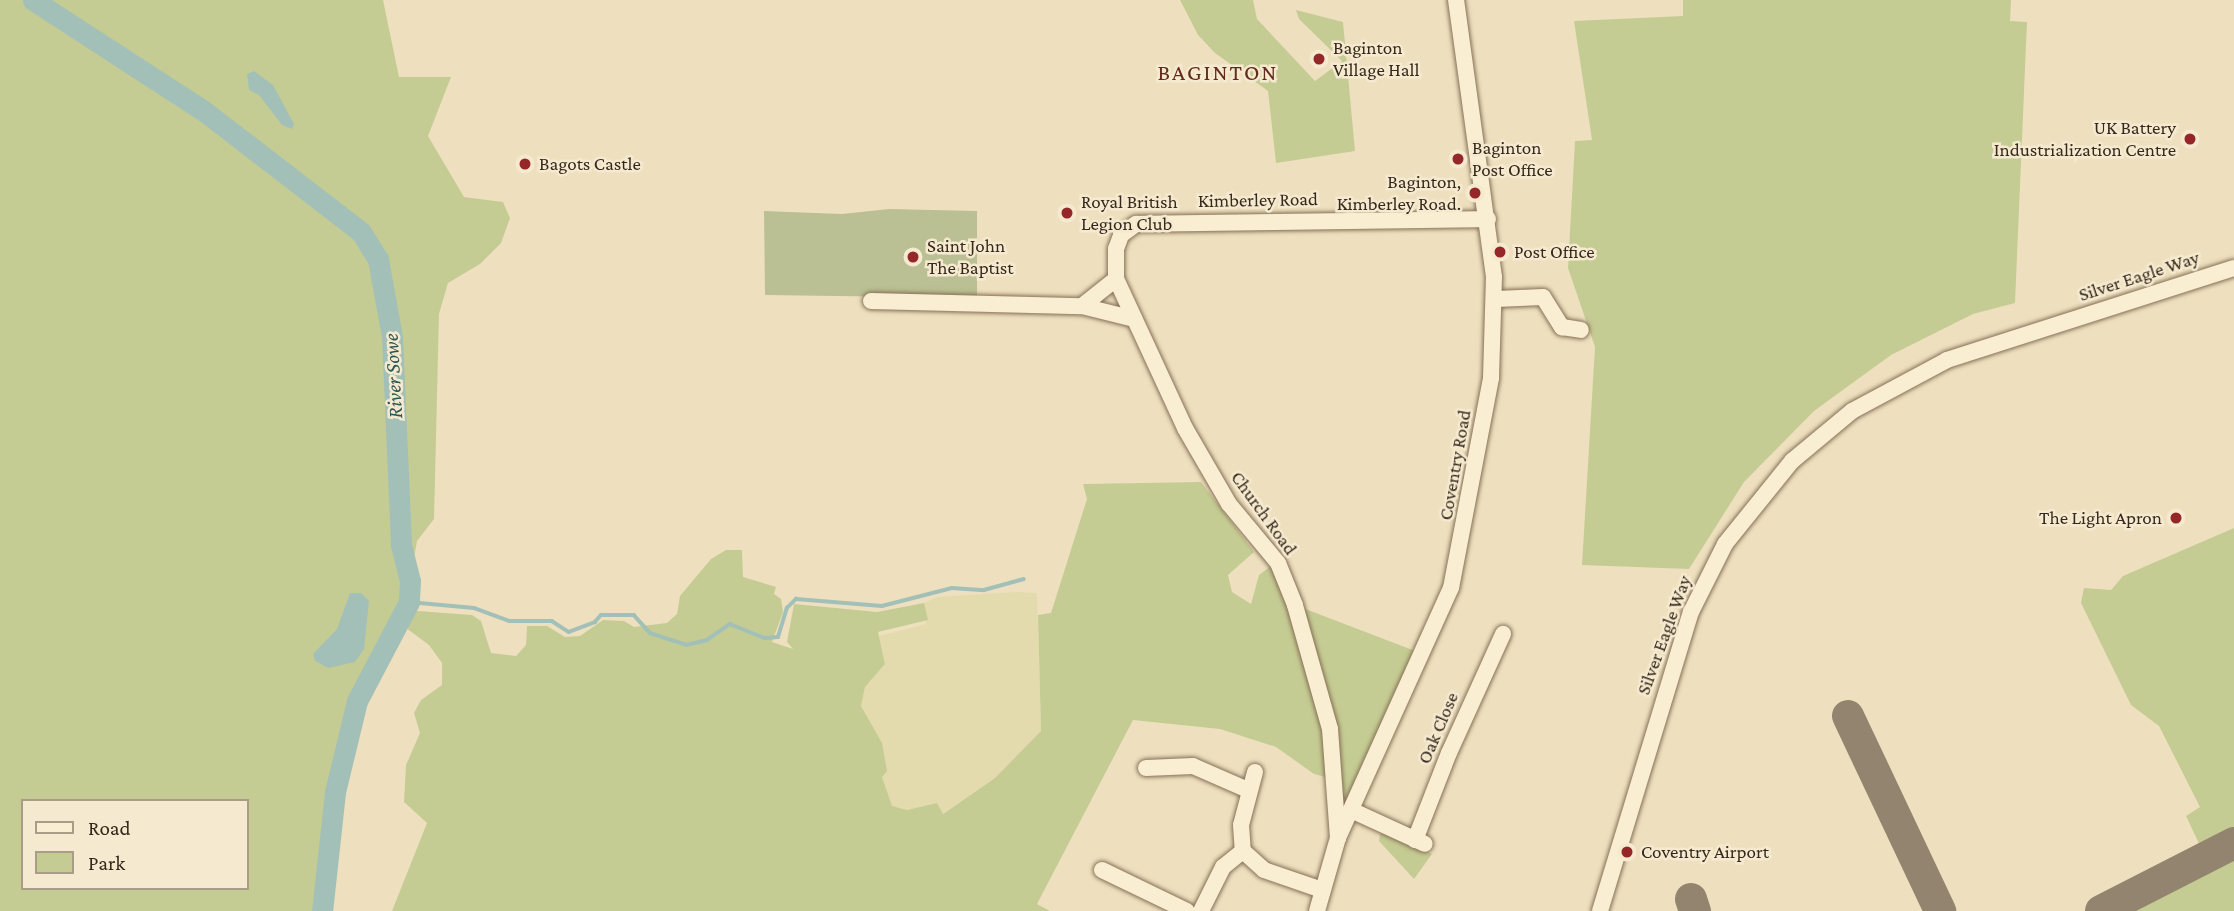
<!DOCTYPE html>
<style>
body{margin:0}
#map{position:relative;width:2234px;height:911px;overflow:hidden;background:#eee0bf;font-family:"Crimson Pro",serif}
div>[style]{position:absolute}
.farmland>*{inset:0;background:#e3dbad}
.green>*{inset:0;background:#c5cc93}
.cemetery>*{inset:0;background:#bac093}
.water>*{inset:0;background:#a2c0b7}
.stream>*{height:3.5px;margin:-1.75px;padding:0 1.75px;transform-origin:1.75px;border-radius:1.75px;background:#a2c0b7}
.river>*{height:21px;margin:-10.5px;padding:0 10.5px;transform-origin:10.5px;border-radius:10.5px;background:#a2c0b7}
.taxiway>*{height:32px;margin:-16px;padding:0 16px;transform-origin:16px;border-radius:16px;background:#92846e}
.roads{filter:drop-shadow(0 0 2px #867157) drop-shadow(0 0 2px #867157)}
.minor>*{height:16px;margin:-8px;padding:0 8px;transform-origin:8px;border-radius:8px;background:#f9edd2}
.dots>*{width:19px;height:19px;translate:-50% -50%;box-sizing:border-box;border:4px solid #f5eacf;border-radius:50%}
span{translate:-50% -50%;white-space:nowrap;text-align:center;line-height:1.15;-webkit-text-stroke:5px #f5eacf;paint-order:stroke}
.poi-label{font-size:19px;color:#36291c}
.left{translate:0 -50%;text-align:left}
.right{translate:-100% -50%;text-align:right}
.street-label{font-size:19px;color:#36291c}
.water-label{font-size:21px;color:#2b5653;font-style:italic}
.quarter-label{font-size:23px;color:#632b1b;letter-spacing:2px}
.legend{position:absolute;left:21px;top:799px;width:228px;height:91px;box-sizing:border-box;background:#f5eacf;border:2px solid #a99d87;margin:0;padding:9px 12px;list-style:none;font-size:21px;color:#36291c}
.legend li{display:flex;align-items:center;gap:14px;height:35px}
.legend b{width:35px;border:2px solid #a99d87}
</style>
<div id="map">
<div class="farmland">
<div style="clip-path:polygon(1017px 592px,1037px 593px,1041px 731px,995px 778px,942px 814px,937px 803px,907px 810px,892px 807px,882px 777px,882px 744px,861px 706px,865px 687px,885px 664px,879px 636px,926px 624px,924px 603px,937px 597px)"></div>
</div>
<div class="green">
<div style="clip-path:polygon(evenodd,0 0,383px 0,399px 77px,451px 77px,428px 136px,464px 197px,503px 202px,510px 218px,501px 243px,480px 264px,448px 283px,439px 314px,434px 519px,417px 541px,405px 610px,472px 615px,481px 621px,491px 653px,516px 656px,526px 645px,527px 626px,547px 626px,565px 637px,580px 636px,603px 620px,624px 621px,634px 627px,667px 623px,677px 614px,680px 596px,711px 559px,726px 550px,742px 550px,743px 577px,776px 587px,774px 594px,781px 599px,783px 612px,772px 642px,793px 649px,787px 642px,794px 604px,877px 612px,924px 603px,928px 620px,878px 632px,885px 664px,865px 687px,861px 706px,882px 743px,887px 771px,882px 777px,892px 806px,907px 810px,937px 803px,943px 814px,995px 778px,1041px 731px,1038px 615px,1051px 613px,1087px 499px,1083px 484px,1201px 482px,1254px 552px,1228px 575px,1232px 592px,1251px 604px,1259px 575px,1271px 566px,1295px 605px,1423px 654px,1338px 838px,1337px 780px,1314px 774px,1276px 747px,1220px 729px,1133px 720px,1037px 904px,1050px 911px,392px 911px,427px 823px,404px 802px,406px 765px,420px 733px,414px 713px,421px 700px,442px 685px,442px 663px,429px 645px,398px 622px,357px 701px,335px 792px,322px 911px,0 911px,0 0,23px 801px,247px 801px,247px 888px,23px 888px,23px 801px)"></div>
<div style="clip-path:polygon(1180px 0,1253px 0,1257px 19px,1315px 81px,1342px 61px,1299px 19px,1296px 10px,1343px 22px,1355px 151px,1276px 163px,1268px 91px,1215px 53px,1198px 35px)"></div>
<div style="clip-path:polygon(1683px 0,2011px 0,2010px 21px,2027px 22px,2015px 303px,1973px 314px,1891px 355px,1814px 411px,1744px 482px,1689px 569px,1582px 565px,1595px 347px,1568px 268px,1575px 141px,1592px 140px,1574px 21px,1683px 16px)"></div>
<div style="clip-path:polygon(2234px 528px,2234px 832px,2201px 848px,2186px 816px,2200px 807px,2159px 726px,2131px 705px,2081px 603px,2084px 588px,2111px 590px,2123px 576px)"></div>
<div style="clip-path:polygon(1385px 833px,1432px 854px,1414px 879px,1379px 841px,1380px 834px)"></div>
<div style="clip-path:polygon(2234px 858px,2234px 911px,2131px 911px,2210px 869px)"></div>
</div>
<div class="cemetery">
<div style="clip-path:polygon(889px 209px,977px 211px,977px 298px,765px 295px,764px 211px,842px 214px)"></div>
</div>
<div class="water">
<div style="clip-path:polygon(254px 71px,273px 85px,294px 124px,292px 129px,282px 125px,259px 95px,249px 90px,247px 74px)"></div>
<div style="clip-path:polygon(350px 593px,361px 593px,369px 601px,364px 649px,355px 662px,328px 668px,315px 661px,313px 654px,337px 629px)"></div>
</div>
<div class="stream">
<div style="left:409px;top:602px;width:65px;rotate:5.3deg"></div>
<div style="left:474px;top:608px;width:37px;rotate:20deg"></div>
<div style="left:509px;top:621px;width:43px"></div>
<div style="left:552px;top:621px;width:20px;rotate:33deg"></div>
<div style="left:569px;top:632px;width:28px;rotate:-21deg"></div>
<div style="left:595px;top:622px;width:9px;rotate:-49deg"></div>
<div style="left:601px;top:615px;width:33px"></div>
<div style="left:634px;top:615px;width:24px;rotate:48deg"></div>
<div style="left:650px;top:633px;width:38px;rotate:18deg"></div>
<div style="left:686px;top:645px;width:22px;rotate:-13deg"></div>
<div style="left:707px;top:640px;width:28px;rotate:-35deg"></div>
<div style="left:730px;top:624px;width:38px;rotate:22deg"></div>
<div style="left:765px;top:638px;width:13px;rotate:-4deg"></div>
<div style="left:778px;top:637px;width:30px;rotate:-73deg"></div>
<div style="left:787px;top:608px;width:13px;rotate:-45deg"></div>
<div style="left:796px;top:599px;width:86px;rotate:4.7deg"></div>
<div style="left:882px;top:606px;width:72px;rotate:-14.4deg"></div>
<div style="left:952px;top:588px;width:32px;rotate:4deg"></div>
<div style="left:984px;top:590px;width:41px;rotate:-15.4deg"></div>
</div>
<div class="river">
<div style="left:33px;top:0;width:204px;rotate:33deg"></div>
<div style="left:204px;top:111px;width:198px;rotate:37.6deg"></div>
<div style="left:361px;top:232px;width:32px;rotate:58deg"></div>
<div style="left:378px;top:259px;width:79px;rotate:79.8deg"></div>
<div style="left:392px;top:337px;width:208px;rotate:87.5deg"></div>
<div style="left:401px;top:545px;width:37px;rotate:76deg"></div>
<div style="left:410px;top:581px;width:21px;rotate:93deg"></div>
<div style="left:409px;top:602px;width:112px;rotate:117.7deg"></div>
<div style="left:357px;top:701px;width:94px;rotate:103.6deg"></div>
<div style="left:335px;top:792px;width:120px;rotate:96.2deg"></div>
</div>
<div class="taxiway">
<div style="left:1848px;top:716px;width:216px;rotate:64.7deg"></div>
<div style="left:1691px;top:899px;width:13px;rotate:72deg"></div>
<div style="left:2101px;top:911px;width:149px;rotate:-27.1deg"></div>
</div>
<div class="roads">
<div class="minor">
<div style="left:1496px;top:299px;width:47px;rotate:-2.4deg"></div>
<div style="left:1543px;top:297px;width:36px;rotate:58deg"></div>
<div style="left:1562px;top:327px;width:19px;rotate:9deg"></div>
<div style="left:871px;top:301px;width:211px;rotate:1.4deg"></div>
<div style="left:1082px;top:306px;width:54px;rotate:14deg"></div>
<div style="left:1082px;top:306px;width:43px;rotate:-38.5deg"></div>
<div style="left:1146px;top:768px;width:47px;rotate:-2.4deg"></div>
<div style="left:1193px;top:766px;width:60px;rotate:23.6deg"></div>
<div style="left:1255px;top:772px;width:55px;rotate:104.8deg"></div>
<div style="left:1241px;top:825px;width:26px;rotate:86deg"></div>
<div style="left:1243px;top:851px;width:28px;rotate:42deg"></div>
<div style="left:1264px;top:870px;width:61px;rotate:19deg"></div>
<div style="left:1351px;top:810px;width:81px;rotate:24.7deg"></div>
<div style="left:1338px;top:838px;width:109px;rotate:-94.2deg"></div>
<div style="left:1330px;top:729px;width:129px;rotate:-105.8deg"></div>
<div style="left:1295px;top:605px;width:45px;rotate:-112deg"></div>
<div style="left:1278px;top:563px;width:77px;rotate:-129.7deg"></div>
<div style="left:1229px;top:504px;width:88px;rotate:-120.1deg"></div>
<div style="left:1185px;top:428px;width:164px;rotate:-114.8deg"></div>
<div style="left:1116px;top:279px;width:30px;rotate:-90deg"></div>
<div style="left:1116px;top:249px;width:15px;rotate:-70deg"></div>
<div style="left:1121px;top:235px;width:19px;rotate:-36deg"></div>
<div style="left:1136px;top:224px;width:352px;rotate:-0.8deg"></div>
<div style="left:1415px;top:840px;width:93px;rotate:-68.7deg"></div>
<div style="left:1449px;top:753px;width:131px;rotate:-65.6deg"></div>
<div style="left:1102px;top:870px;width:94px;rotate:25.8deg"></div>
<div style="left:1201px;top:911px;width:49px;rotate:-63.4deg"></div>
<div style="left:1223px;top:867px;width:26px;rotate:-39deg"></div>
<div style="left:1317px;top:911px;width:76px;rotate:-74deg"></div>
<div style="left:1338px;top:838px;width:274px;rotate:-65.7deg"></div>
<div style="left:1451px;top:588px;width:214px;rotate:-79.2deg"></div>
<div style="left:1491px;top:378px;width:101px;rotate:-88.3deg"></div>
<div style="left:1494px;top:277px;width:280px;rotate:-97.8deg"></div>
<div style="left:1600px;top:911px;width:313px;rotate:-73.1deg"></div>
<div style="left:1691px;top:612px;width:76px;rotate:-63.4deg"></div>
<div style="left:1725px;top:544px;width:107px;rotate:-51.1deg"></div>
<div style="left:1792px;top:461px;width:78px;rotate:-39.8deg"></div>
<div style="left:1852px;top:411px;width:108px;rotate:-28.2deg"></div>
<div style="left:1947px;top:360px;width:301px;rotate:-17.8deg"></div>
</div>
</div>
<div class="dots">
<div style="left:1319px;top:59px;background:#962728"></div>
<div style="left:2190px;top:139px;background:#962728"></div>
<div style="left:1458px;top:159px;background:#962728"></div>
<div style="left:525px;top:164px;background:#962728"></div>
<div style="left:1475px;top:193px;background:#962728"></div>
<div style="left:1067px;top:213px;background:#962728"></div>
<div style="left:1500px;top:252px;background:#962728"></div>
<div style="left:913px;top:257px;background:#962728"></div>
<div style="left:2176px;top:518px;background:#962728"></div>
<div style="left:1627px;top:852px;background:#962728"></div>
</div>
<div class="poi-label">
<span class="left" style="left:1333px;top:59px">Baginton<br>Village Hall</span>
<span class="right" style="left:2176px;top:139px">UK Battery<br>Industrialization Centre</span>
<span class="left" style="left:1472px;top:159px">Baginton<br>Post Office</span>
<span class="left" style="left:539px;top:164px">Bagots Castle</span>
<span class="right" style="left:1461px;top:193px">Baginton,<br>Kimberley Road.</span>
<span class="left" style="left:1081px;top:213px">Royal British<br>Legion Club</span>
<span class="left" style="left:927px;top:257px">Saint John<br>The Baptist</span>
<span class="left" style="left:1514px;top:252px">Post Office</span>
<span class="right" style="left:2162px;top:518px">The Light Apron</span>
<span class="left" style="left:1641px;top:852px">Coventry Airport</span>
</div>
<div class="street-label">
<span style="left:1258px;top:200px;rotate:-1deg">Kimberley Road</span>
<span style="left:2139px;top:276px;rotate:-18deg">Silver Eagle Way</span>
<span style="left:1455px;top:465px;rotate:-80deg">Coventry Road</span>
<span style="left:1264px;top:513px;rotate:54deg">Church Road</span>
<span style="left:1664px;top:635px;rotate:-70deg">Silver Eagle Way</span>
<span style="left:1438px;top:728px;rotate:-67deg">Oak Close</span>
</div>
<div class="water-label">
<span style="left:393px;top:376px;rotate:-93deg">River Sowe</span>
</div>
<div class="quarter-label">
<span style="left:1218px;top:72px">BAGINTON</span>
</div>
<ul class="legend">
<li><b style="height:9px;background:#f9edd2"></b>Road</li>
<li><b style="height:19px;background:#c5cc93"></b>Park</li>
</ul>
</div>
